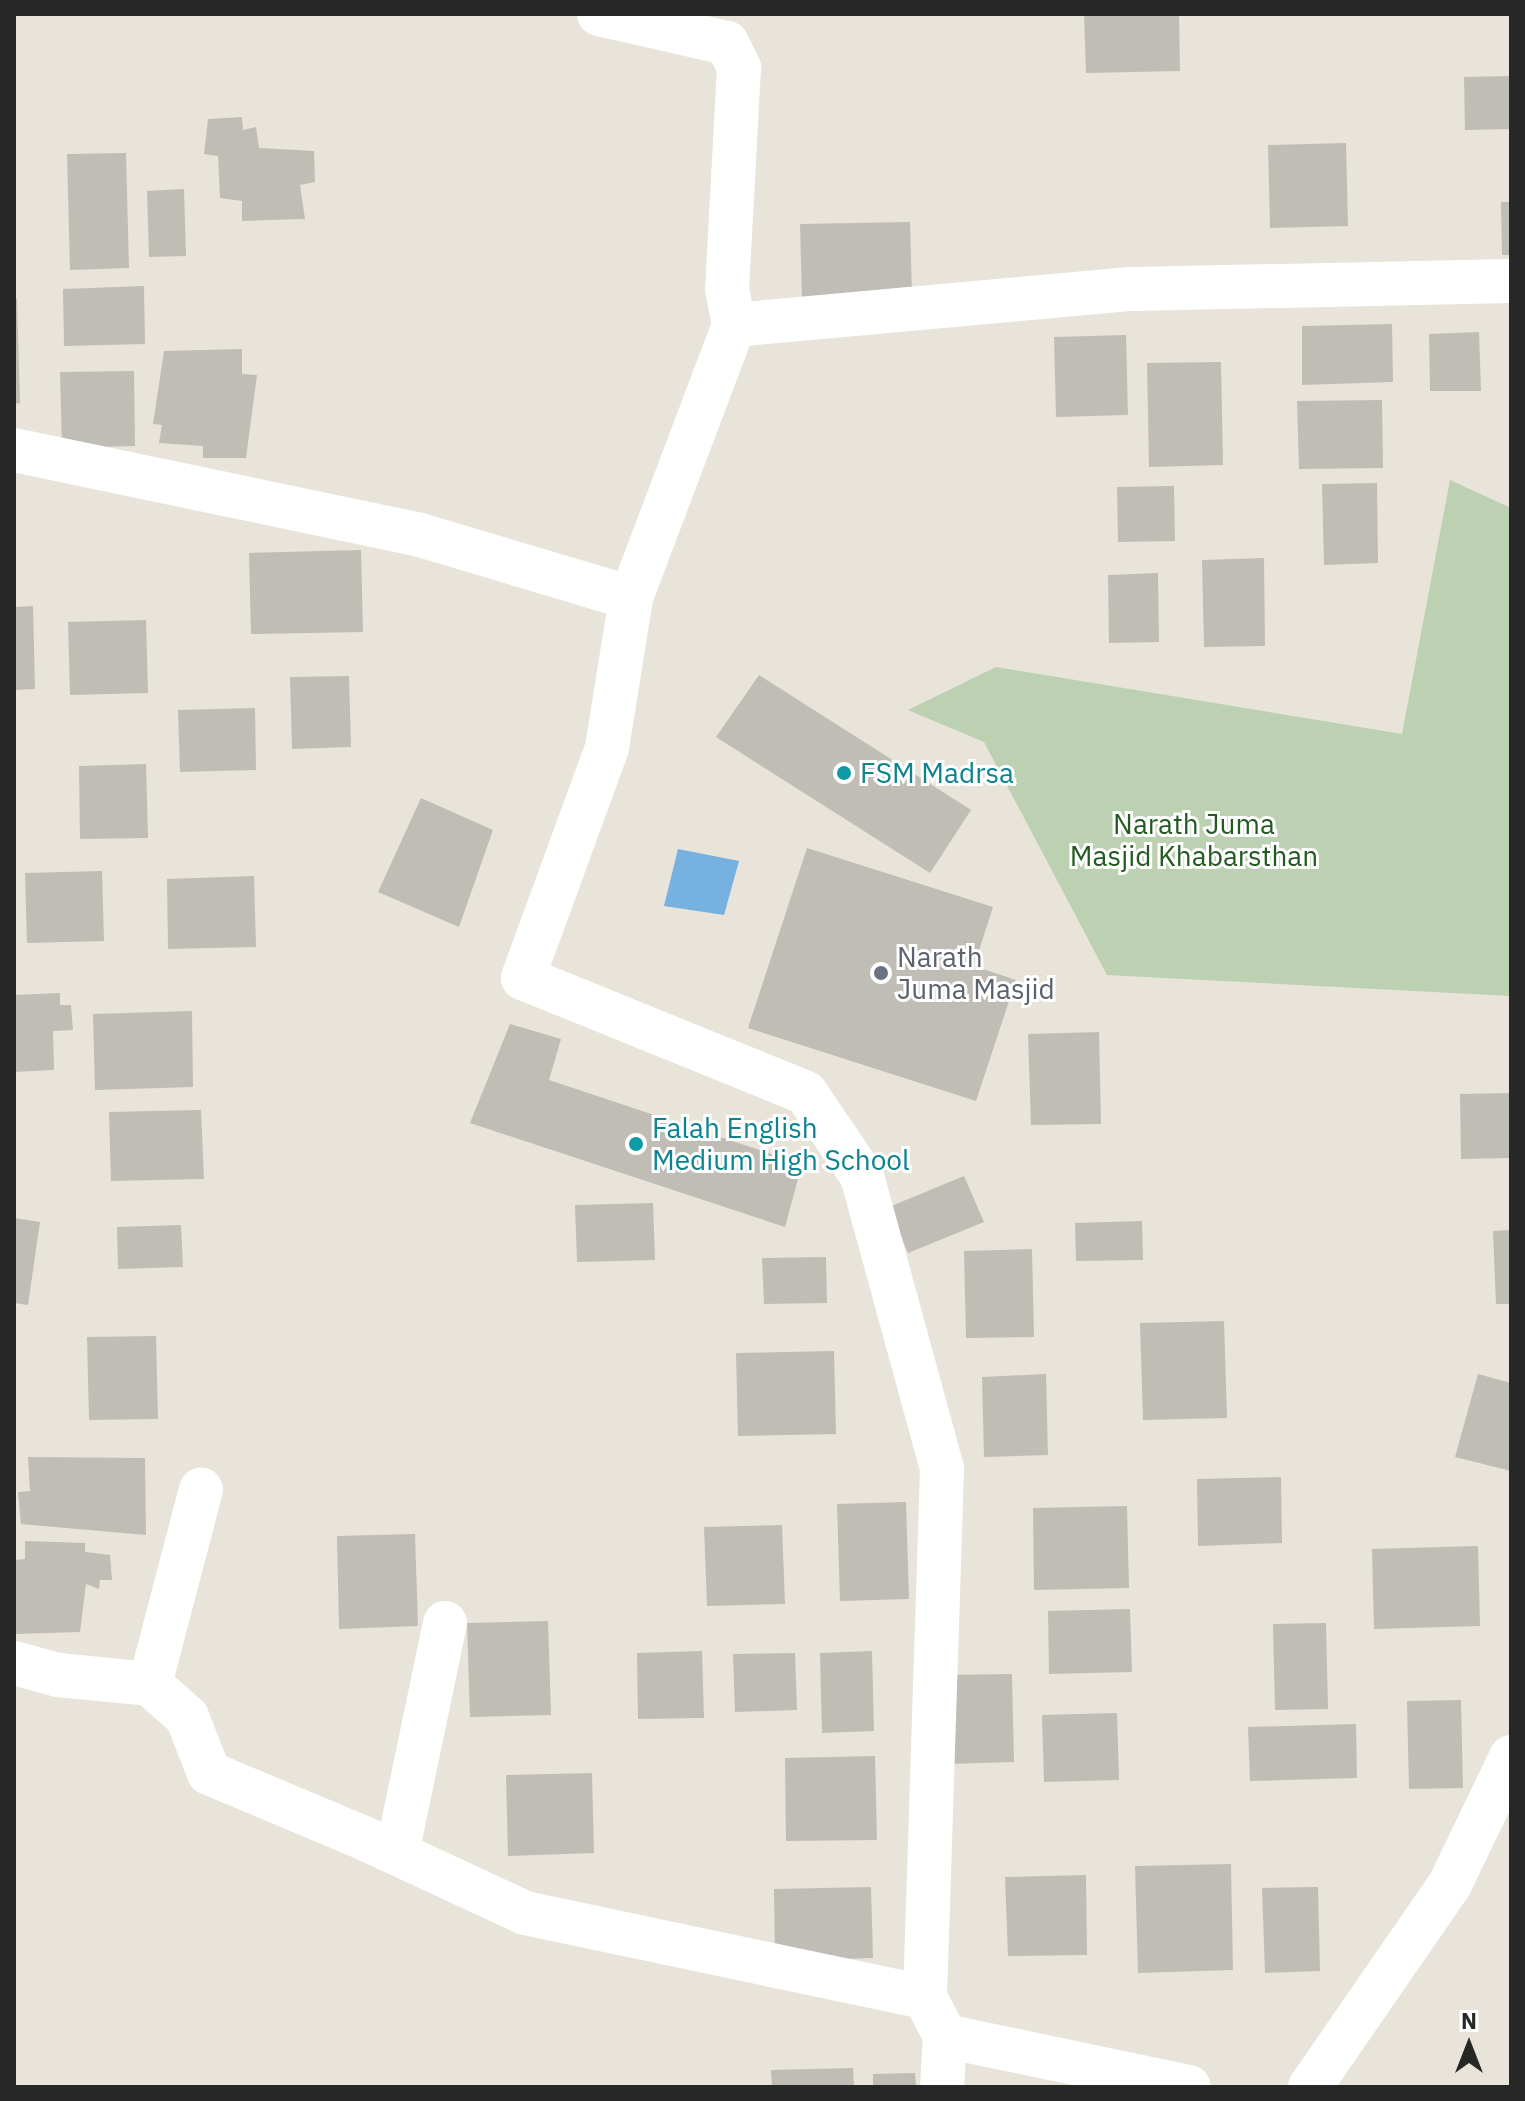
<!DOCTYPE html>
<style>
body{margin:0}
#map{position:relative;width:1525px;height:2101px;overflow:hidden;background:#e8e4d9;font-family:"IBM Plex Sans",sans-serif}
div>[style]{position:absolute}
.cemetery>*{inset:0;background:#bcd0b2}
.water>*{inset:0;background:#76b1e0}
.building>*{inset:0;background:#c0bdb6}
.minor>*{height:44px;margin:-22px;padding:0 22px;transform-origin:22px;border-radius:22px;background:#fff}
.secondary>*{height:44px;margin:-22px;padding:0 22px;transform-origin:22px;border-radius:22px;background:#fff}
.dots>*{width:22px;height:22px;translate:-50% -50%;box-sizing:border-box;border:4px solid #fff;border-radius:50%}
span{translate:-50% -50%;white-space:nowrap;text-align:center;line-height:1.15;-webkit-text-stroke:6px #fff;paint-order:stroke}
.culture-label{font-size:28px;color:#0d838f}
.left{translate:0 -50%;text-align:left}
.park-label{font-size:28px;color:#225a20}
.worship-label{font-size:28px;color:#5b616d}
.frame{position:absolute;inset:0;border:16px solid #272727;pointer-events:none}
.north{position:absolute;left:1429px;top:2005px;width:80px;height:80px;-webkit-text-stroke:6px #fff;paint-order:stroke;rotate:0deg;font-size:22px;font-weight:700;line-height:32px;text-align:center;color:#272727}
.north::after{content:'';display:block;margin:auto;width:28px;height:36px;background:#272727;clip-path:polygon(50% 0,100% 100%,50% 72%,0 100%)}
</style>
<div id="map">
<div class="cemetery">
<div style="clip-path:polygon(1450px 480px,1511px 508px,1511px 996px,1107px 975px,984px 742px,908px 710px,996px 667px,1402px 734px)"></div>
</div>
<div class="water">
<div style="clip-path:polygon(678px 849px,739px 861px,724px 915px,664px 906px)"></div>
</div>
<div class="building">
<div style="clip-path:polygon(1084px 14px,1179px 14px,1180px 71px,1086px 73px)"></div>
<div style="clip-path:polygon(1511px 76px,1511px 129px,1465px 130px,1464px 77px)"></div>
<div style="clip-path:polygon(242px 117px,243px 130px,256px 127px,259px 148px,314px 151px,315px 182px,300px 185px,305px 219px,242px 221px,242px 201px,220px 198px,218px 156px,204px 154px,208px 119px)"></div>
<div style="clip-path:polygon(1346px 143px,1348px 226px,1270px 228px,1268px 145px)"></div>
<div style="clip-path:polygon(126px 153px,129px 268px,70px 270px,67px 154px)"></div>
<div style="clip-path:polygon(184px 189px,186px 256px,149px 257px,147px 191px)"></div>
<div style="clip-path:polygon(1501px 202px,1511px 202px,1511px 255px,1502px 255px)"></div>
<div style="clip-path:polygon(910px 222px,912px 296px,802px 299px,800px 224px)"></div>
<div style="clip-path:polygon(144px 286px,145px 344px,64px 346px,63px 289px)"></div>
<div style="clip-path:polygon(14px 299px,17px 299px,20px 403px,14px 404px)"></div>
<div style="clip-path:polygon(1392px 324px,1393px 382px,1302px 385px,1302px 326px)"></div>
<div style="clip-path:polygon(1479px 332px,1481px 391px,1430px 391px,1429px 334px)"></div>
<div style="clip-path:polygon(1126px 335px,1128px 415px,1056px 417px,1054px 337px)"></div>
<div style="clip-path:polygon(242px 349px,242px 374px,257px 375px,246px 458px,203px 458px,203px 446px,159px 443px,162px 425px,153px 424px,164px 351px)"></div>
<div style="clip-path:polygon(1221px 362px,1223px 465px,1149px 467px,1147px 363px)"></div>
<div style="clip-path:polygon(134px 371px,135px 446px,62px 448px,60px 372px)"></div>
<div style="clip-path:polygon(1382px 400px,1383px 468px,1299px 469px,1297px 401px)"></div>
<div style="clip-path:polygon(1377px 483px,1378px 563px,1324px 565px,1322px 484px)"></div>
<div style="clip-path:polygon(1174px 486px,1175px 541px,1118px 542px,1117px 487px)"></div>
<div style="clip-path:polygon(361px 550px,363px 632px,251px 634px,249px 553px)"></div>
<div style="clip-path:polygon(1264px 558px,1265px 646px,1204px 647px,1202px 560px)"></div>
<div style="clip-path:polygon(1158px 573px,1159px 642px,1109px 643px,1108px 575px)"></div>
<div style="clip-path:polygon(33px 606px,35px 689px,14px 690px,14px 607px)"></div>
<div style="clip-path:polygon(146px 620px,148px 693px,70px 695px,68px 622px)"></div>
<div style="clip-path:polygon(759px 675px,971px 810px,930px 873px,716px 737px)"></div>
<div style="clip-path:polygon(349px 676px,351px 747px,292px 749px,290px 677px)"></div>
<div style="clip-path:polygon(255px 708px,256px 770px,180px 772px,178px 710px)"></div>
<div style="clip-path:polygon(146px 764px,148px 838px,80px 839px,79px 766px)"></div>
<div style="clip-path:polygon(421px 798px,493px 830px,459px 927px,378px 892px)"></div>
<div style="clip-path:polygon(807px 848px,993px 907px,974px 966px,1016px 980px,976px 1101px,748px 1028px)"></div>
<div style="clip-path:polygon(102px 871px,104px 941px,27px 943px,25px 873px)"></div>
<div style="clip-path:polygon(254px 876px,256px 947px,168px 949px,167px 879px)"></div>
<div style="clip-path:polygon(60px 993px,60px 1005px,71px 1005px,73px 1030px,53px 1031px,54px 1070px,14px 1072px,14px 995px)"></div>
<div style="clip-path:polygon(192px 1011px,193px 1087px,95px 1090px,93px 1014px)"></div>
<div style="clip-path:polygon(510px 1024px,561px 1039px,549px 1080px,802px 1164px,785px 1227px,470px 1123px)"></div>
<div style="clip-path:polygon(1099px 1032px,1101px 1124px,1031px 1125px,1028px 1034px)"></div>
<div style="clip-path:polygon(1511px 1093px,1511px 1158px,1461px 1159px,1460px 1094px)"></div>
<div style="clip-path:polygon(201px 1110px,204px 1179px,111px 1181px,109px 1112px)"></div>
<div style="clip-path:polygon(964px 1176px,984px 1222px,908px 1253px,889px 1207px)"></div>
<div style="clip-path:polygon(653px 1203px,655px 1260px,577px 1262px,575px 1205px)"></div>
<div style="clip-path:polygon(14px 1218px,40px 1222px,28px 1305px,14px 1303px)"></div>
<div style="clip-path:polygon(1142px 1221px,1143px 1260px,1076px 1261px,1075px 1223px)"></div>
<div style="clip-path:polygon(181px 1225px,183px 1267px,118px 1269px,117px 1227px)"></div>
<div style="clip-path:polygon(1511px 1230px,1511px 1304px,1496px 1304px,1493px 1231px)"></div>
<div style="clip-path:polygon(1032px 1249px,1034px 1337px,966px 1338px,964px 1251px)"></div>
<div style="clip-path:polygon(826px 1257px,827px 1303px,764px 1304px,762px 1258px)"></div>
<div style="clip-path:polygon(1224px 1321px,1227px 1418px,1143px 1420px,1140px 1323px)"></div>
<div style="clip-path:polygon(156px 1336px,158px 1419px,89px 1420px,87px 1337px)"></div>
<div style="clip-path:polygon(834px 1351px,836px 1434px,738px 1436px,736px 1353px)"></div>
<div style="clip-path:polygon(1046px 1374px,1048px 1455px,984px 1457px,982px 1377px)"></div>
<div style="clip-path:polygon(1478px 1374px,1511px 1383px,1511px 1471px,1455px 1457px)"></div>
<div style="clip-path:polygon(28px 1457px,145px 1458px,146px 1535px,21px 1524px,18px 1492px,30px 1491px)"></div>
<div style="clip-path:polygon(1281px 1477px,1282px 1543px,1198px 1546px,1197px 1479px)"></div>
<div style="clip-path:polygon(906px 1502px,909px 1599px,840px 1601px,837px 1504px)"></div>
<div style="clip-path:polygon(1127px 1506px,1129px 1588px,1034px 1590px,1033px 1508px)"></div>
<div style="clip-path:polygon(782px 1525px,785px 1604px,707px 1606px,704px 1527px)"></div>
<div style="clip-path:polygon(415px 1534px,418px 1626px,339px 1629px,337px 1536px)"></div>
<div style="clip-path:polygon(25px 1541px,85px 1543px,85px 1552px,110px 1555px,112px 1580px,100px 1580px,99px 1589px,86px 1584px,80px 1632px,14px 1634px,14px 1560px,25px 1559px)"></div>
<div style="clip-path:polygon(1478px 1546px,1480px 1626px,1374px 1629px,1372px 1549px)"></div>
<div style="clip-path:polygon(1130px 1609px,1132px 1672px,1049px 1674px,1048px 1611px)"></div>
<div style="clip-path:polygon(548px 1621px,551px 1715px,470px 1717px,467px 1623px)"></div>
<div style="clip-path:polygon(1326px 1623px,1328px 1709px,1275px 1710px,1273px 1624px)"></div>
<div style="clip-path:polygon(702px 1651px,704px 1718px,638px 1719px,637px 1653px)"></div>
<div style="clip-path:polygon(872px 1651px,874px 1731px,822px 1733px,820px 1653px)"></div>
<div style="clip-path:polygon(795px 1653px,797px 1710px,735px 1712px,733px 1654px)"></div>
<div style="clip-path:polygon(1012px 1674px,1014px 1762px,947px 1764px,945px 1675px)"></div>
<div style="clip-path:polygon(1461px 1700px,1463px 1788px,1409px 1789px,1407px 1701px)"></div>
<div style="clip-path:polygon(1117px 1713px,1119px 1780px,1044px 1782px,1042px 1715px)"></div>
<div style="clip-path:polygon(1356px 1724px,1357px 1778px,1250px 1781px,1248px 1727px)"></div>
<div style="clip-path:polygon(875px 1756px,877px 1840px,786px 1841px,785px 1758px)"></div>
<div style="clip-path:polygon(592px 1773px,594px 1853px,508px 1856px,506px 1775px)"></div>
<div style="clip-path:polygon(1231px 1864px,1233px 1970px,1138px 1973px,1135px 1866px)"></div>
<div style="clip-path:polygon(1086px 1875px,1087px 1955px,1008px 1956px,1005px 1877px)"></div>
<div style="clip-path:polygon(871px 1887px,873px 1958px,775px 1961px,774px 1889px)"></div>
<div style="clip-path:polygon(1318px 1887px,1320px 1971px,1265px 1973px,1262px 1888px)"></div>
<div style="clip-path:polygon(853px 2068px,854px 2087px,772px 2087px,771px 2070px)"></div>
<div style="clip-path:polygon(915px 2073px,916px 2087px,873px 2087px,873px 2074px)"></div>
</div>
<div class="minor">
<div style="left:599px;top:14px;width:131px;rotate:12.8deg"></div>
<div style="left:727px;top:43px;width:28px;rotate:64deg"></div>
<div style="left:739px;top:68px;width:221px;rotate:93.1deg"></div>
<div style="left:727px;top:289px;width:37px;rotate:79deg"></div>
<div style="left:734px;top:325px;width:292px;rotate:110.7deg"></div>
<div style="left:631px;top:598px;width:152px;rotate:99.1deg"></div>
<div style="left:607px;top:748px;width:245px;rotate:110.1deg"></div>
<div style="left:523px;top:978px;width:305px;rotate:22.1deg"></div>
<div style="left:806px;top:1093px;width:100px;rotate:56deg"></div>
<div style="left:862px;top:1176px;width:304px;rotate:74.7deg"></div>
<div style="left:942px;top:1469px;width:528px;rotate:91.84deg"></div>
<div style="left:734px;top:325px;width:401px;rotate:-5.2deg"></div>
<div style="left:1133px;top:289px;width:378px;rotate:-1.2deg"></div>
<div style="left:14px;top:450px;width:415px;rotate:11.8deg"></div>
<div style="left:420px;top:535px;width:220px;rotate:16.6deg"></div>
<div style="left:14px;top:1663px;width:46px;rotate:15.3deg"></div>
<div style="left:58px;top:1675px;width:92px;rotate:5.6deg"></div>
<div style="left:150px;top:1684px;width:50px;rotate:41.7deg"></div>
<div style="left:187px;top:1717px;width:60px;rotate:68.6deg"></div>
<div style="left:209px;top:1773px;width:173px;rotate:22.8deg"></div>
<div style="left:368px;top:1840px;width:173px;rotate:24.9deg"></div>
<div style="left:525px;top:1913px;width:409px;rotate:11.9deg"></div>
<div style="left:925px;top:1997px;width:44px;rotate:62.9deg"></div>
<div style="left:945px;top:2036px;width:249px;rotate:11.8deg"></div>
<div style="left:150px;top:1684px;width:201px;rotate:-75.3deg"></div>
<div style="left:397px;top:1853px;width:235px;rotate:-78.2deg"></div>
<div style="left:942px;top:2087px;width:51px;rotate:-86.6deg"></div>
</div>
<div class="secondary">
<div style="left:1310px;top:2087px;width:247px;rotate:-55.4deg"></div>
<div style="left:1450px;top:1884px;width:141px;rotate:-64.3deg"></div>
</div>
<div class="dots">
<div style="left:844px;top:773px;background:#0f9aa8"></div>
<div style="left:881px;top:973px;background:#6b7280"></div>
<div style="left:636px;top:1144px;background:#0f9aa8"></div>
</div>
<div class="culture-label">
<span class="left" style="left:860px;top:773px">FSM Madrsa</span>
<span class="left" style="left:652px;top:1144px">Falah English<br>Medium High School</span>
</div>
<div class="park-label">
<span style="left:1194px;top:840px">Narath Juma<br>Masjid Khabarsthan</span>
</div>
<div class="worship-label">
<span class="left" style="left:897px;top:973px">Narath<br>Juma Masjid</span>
</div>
<div class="frame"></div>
<div class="north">N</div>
</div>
